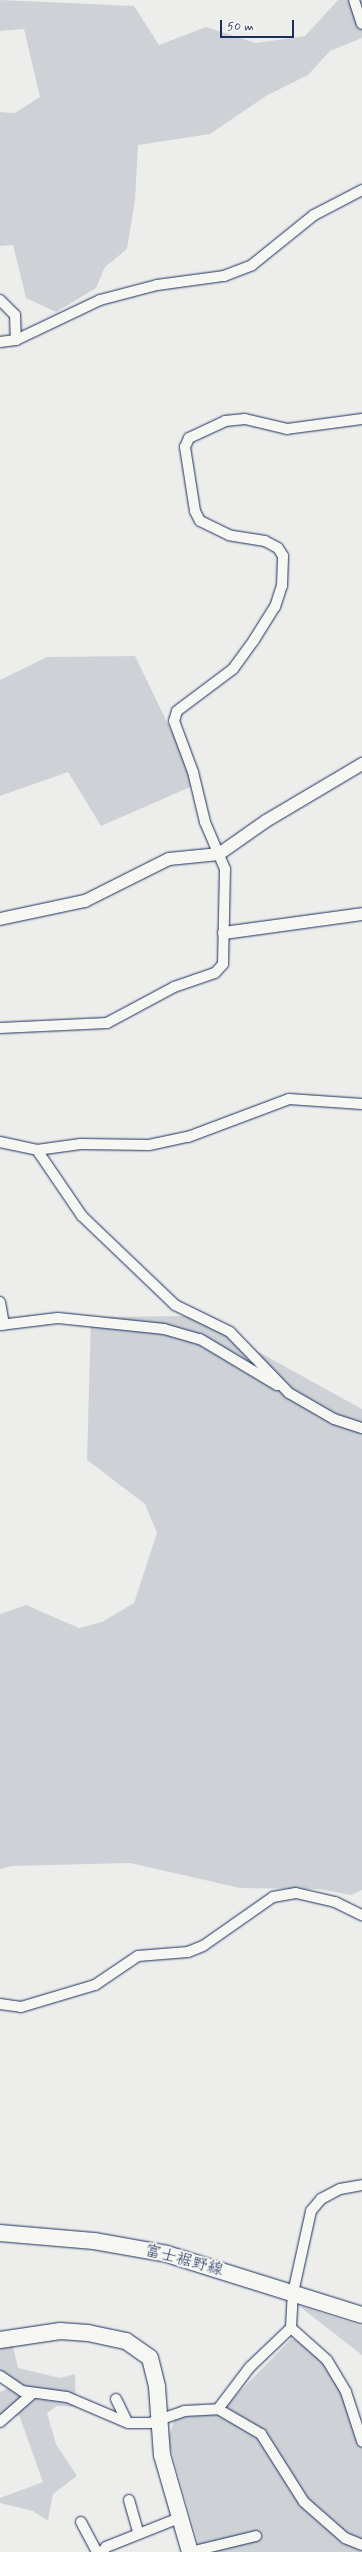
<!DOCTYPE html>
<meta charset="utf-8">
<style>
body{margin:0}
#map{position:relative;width:362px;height:2552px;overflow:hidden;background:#edeeec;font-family:Mynerve,"Klee One",sans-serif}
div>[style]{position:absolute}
.green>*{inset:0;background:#ced2d7}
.roads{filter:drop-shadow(0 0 1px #1b2f5e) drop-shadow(0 0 1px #1b2f5e)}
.minor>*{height:10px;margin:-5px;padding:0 5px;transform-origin:5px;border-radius:5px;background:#f6f6f2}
.tertiary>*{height:12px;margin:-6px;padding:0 6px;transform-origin:6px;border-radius:6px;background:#f6f6f2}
.primary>*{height:16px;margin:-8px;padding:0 8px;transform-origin:8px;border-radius:8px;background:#f6f6f2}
span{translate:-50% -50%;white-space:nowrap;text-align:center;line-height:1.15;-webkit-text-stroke:4px #f6f6f2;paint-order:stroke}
.street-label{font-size:16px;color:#1b2f5e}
.scale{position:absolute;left:220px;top:20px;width:74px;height:18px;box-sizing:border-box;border:2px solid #1b2f5e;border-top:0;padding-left:5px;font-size:12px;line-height:14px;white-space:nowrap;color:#1b2f5e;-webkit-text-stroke:3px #f6f6f2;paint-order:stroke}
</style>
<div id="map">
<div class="green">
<div style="clip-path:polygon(0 0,134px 6px,159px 45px,206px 27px,256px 43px,305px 36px,338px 0,362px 0,362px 38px,330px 51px,308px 75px,266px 96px,210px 134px,138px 145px,135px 200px,127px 249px,105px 267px,96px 288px,56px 312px,26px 298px,13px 245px,0 246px,0 112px,15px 113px,40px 97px,24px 29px,0 31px)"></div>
<div style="clip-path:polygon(135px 656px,197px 784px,101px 826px,68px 772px,0 796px,0 680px,47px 657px)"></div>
<div style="clip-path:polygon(193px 1316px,362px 1409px,362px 1890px,351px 1895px,319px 1889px,240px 1888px,130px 1863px,12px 1866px,0 1869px,0 1614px,26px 1605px,79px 1628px,102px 1622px,134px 1603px,157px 1533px,145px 1504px,87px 1460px,91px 1317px)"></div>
<div style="clip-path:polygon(299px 2306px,362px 2326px,362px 2355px)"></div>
<div style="clip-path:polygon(291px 2339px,303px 2342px,330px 2372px,362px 2428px,362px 2552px,201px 2552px,168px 2439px,175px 2418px,218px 2414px)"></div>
<div style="clip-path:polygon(12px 2343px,18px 2368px,60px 2378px,75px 2374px,76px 2407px,57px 2406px,47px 2413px,56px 2444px,77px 2476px,53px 2494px,48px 2521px,33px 2511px,0 2503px,0 2498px,43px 2482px,19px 2415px,0 2422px,0 2392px,9px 2388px,0 2380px,0 2346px)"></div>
</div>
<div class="roads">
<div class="minor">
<div style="left:354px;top:0;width:25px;rotate:72deg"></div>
<div style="left:0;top:300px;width:21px;rotate:45deg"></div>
<div style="left:15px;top:315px;width:25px;rotate:88deg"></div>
<div style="left:0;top:342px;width:16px;rotate:-7deg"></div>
<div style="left:16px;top:340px;width:93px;rotate:-25.5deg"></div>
<div style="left:100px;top:300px;width:59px;rotate:-14.7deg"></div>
<div style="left:157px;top:285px;width:68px;rotate:-7.7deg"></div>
<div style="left:224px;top:276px;width:30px;rotate:-21deg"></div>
<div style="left:252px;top:265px;width:80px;rotate:-38.9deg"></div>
<div style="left:314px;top:215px;width:54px;rotate:-27.5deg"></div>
<div style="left:0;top:1028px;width:107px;rotate:-2.7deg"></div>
<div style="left:107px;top:1023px;width:76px;rotate:-28.2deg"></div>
<div style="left:174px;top:987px;width:43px;rotate:-18.9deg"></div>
<div style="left:215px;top:973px;width:12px;rotate:-48deg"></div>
<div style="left:223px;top:964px;width:95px;rotate:-88.8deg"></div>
<div style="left:225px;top:869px;width:51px;rotate:-113.1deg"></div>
<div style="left:205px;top:822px;width:51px;rotate:-103.5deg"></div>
<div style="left:193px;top:772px;width:54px;rotate:-110.4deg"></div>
<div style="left:174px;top:721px;width:10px;rotate:-73deg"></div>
<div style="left:177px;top:711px;width:70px;rotate:-36.9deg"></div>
<div style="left:233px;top:669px;width:36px;rotate:-54deg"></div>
<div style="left:254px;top:640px;width:39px;rotate:-58deg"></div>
<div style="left:275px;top:607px;width:22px;rotate:-72deg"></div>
<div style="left:282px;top:586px;width:30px;rotate:-88deg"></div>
<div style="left:283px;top:556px;width:9px;rotate:-122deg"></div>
<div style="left:278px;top:548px;width:15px;rotate:-152deg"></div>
<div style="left:265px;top:541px;width:36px;rotate:-171deg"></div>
<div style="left:229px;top:535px;width:32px;rotate:-154deg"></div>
<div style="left:200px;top:521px;width:11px;rotate:-117deg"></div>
<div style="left:195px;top:511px;width:65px;rotate:-98.9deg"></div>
<div style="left:185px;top:447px;width:10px;rotate:-66deg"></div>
<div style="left:189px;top:438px;width:40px;rotate:-25deg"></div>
<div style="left:225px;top:421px;width:20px;rotate:-6deg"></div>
<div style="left:245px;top:419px;width:43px;rotate:13.4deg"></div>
<div style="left:287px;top:429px;width:76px;rotate:-7.6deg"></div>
<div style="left:0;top:1142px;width:38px;rotate:12deg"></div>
<div style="left:37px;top:1150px;width:44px;rotate:-7.8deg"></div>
<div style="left:81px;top:1144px;width:68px;rotate:0.8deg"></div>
<div style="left:149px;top:1145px;width:40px;rotate:-12deg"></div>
<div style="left:188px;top:1137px;width:108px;rotate:-20.6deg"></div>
<div style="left:289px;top:1099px;width:73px;rotate:3.9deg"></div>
<div style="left:37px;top:1150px;width:80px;rotate:55.7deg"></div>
<div style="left:82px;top:1216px;width:129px;rotate:43.7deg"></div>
<div style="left:175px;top:1305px;width:61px;rotate:26.1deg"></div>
<div style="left:230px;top:1332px;width:85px;rotate:46deg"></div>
<div style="left:289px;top:1393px;width:52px;rotate:30deg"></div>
<div style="left:334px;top:1419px;width:29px;rotate:18deg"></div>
<div style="left:0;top:1302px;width:23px;rotate:80deg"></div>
<div style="left:0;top:1325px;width:58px;rotate:-6.9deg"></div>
<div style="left:58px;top:1318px;width:107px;rotate:5.9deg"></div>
<div style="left:164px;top:1329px;width:37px;rotate:16deg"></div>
<div style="left:200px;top:1339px;width:90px;rotate:30.9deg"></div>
<div style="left:0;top:2004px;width:21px;rotate:8deg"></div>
<div style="left:21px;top:2007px;width:77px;rotate:-16.6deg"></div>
<div style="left:95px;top:1985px;width:52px;rotate:-34deg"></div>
<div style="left:138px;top:1956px;width:50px;rotate:-4.6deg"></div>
<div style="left:188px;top:1952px;width:16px;rotate:-22deg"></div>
<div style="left:203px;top:1946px;width:85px;rotate:-35deg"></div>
<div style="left:273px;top:1897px;width:23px;rotate:-10deg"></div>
<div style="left:296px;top:1893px;width:40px;rotate:13deg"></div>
<div style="left:335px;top:1902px;width:30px;rotate:26deg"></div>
<div style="left:291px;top:2328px;width:48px;rotate:41.6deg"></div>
<div style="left:327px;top:2360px;width:37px;rotate:59deg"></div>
<div style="left:346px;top:2392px;width:52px;rotate:71.9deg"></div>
<div style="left:0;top:2376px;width:27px;rotate:34deg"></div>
<div style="left:22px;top:2391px;width:45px;rotate:7.6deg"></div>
<div style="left:67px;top:2397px;width:66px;rotate:23.1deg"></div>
<div style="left:128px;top:2423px;width:22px"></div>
<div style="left:150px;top:2423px;width:36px;rotate:-19deg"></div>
<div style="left:184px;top:2411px;width:34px;rotate:-3deg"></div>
<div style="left:218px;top:2409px;width:53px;rotate:-52.7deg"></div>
<div style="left:250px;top:2367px;width:57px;rotate:-43.6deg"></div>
<div style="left:291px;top:2328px;width:35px;rotate:-87deg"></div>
<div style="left:293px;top:2293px;width:84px;rotate:-77.6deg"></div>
<div style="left:311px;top:2211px;width:16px;rotate:-50deg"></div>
<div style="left:321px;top:2199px;width:21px;rotate:-28deg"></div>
<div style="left:340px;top:2189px;width:22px;rotate:-10deg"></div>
<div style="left:116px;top:2399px;width:25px;rotate:64deg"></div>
<div style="left:218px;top:2409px;width:50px;rotate:30.2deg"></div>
<div style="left:261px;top:2434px;width:80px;rotate:57.7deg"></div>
<div style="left:304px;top:2502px;width:55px;rotate:41.3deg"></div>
<div style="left:345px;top:2538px;width:18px;rotate:22deg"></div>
<div style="left:0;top:2422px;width:44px;rotate:-41.3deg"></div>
<div style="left:129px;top:2500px;width:35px;rotate:74deg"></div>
<div style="left:81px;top:2522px;width:34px;rotate:62deg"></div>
<div style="left:102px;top:2552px;width:6px;rotate:-51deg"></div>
<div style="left:106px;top:2547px;width:79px;rotate:-21.7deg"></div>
<div style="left:190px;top:2552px;width:68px;rotate:-13.6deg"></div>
</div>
<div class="tertiary">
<div style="left:0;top:919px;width:87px;rotate:-12deg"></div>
<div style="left:85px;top:901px;width:94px;rotate:-26.6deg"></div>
<div style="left:169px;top:859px;width:50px;rotate:-5.7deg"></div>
<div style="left:219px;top:854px;width:57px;rotate:-35.1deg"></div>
<div style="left:266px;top:821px;width:112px;rotate:-30.7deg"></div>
<div style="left:224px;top:933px;width:139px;rotate:-7.8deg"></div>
</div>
<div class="primary">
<div style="left:0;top:2233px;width:94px;rotate:4.9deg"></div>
<div style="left:94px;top:2241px;width:74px;rotate:10.1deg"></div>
<div style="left:167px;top:2254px;width:204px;rotate:17.4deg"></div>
<div style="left:0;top:2340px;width:61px;rotate:-8.5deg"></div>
<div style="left:60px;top:2331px;width:28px;rotate:4deg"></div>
<div style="left:88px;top:2333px;width:39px;rotate:12deg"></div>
<div style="left:126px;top:2341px;width:29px;rotate:35deg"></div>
<div style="left:150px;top:2358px;width:30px;rotate:76deg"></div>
<div style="left:157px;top:2387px;width:68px;rotate:85.8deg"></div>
<div style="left:162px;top:2455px;width:101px;rotate:73.9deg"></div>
</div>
</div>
<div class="street-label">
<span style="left:184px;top:2261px;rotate:15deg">富士裾野線</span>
</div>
<div class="scale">50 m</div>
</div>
